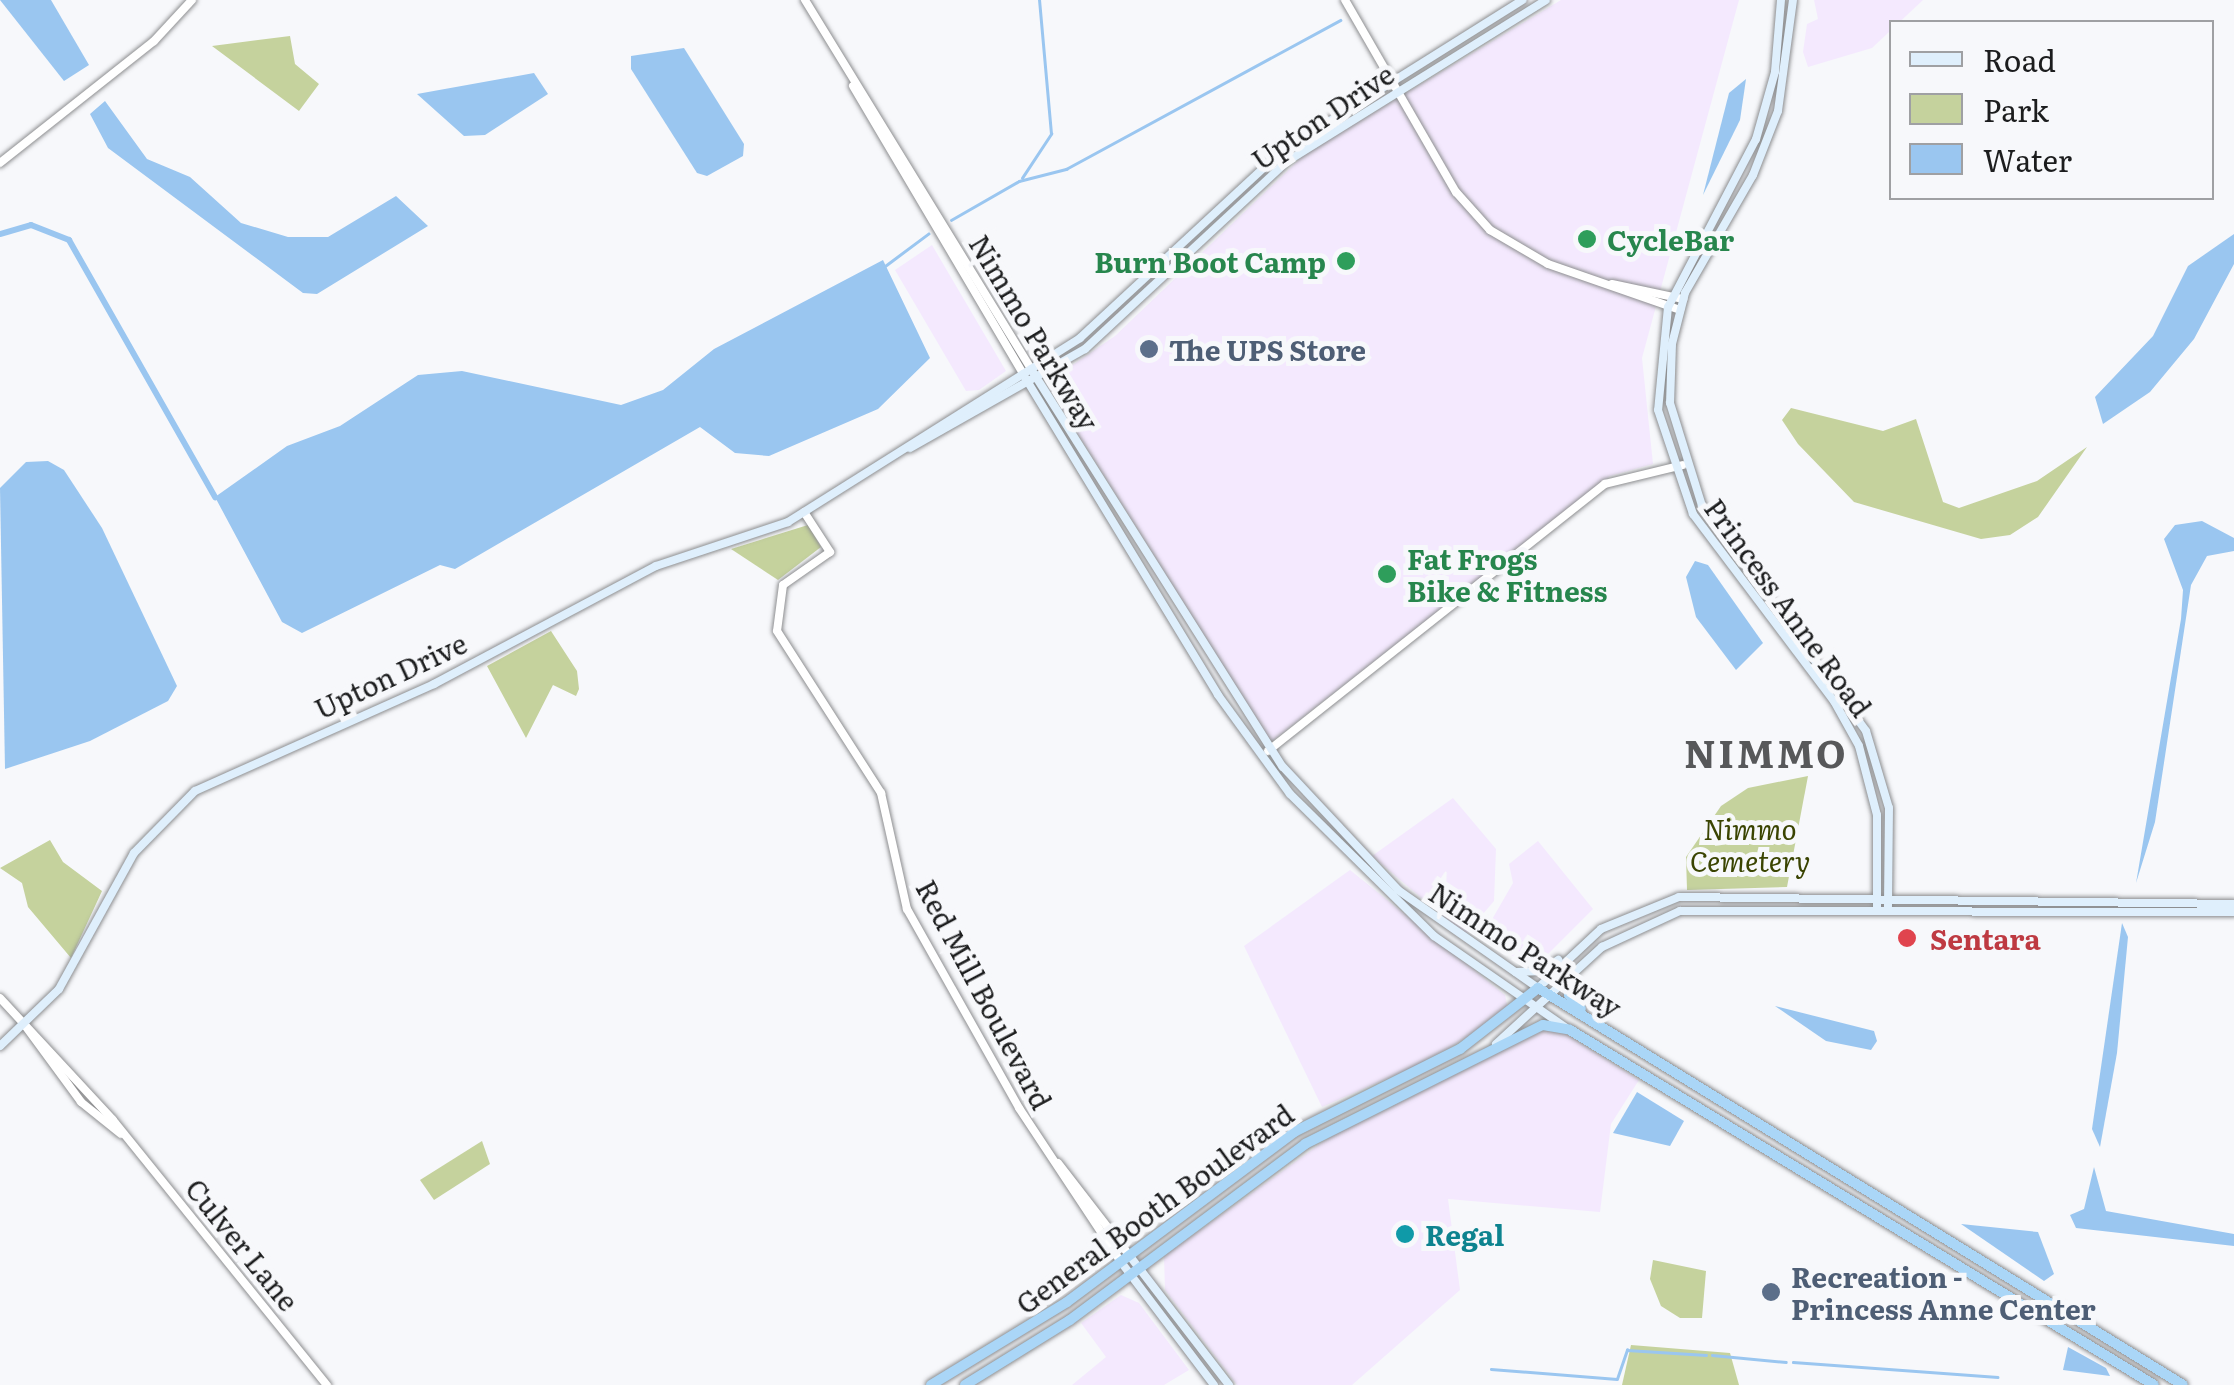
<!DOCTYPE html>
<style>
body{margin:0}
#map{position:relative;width:2234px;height:1385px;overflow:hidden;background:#f7f8fb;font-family:Literata,serif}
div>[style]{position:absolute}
.commercial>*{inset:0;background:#f4e9fe}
.green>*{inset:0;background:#c5d29d}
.water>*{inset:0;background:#9ac6f0}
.stream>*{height:2.5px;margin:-1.25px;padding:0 1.25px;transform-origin:1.25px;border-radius:1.25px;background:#9ac6f0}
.canal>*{height:6px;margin:-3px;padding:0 3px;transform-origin:3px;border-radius:3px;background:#9ac6f0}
.roads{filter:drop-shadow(0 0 2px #8d8e90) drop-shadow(0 0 2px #8d8e90)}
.tertiary>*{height:8px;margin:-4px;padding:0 4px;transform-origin:4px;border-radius:4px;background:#fff}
.secondary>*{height:8px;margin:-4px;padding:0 4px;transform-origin:4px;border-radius:4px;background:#dfeffc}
.trunk>*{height:10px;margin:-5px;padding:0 5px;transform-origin:5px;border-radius:5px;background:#aad6f7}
.dots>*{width:28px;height:28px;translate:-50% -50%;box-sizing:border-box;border:5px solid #f7f8fb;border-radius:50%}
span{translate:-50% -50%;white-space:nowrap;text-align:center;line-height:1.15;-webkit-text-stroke:10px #f7f8fb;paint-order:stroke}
.street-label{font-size:28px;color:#1c1d1e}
.leisure-label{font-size:28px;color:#27864d;font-weight:700}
.left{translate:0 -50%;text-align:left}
.right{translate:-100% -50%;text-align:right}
.service-label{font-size:28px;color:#4e5e75;font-weight:700}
.park-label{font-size:28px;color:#3a4402;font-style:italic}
.health-label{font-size:28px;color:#be3a42;font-weight:700}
.culture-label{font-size:28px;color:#0d838f;font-weight:700}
.district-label{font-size:38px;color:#57585a;font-weight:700;letter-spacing:2.5px}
.legend{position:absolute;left:1889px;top:20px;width:325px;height:180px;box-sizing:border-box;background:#f7f8fb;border:2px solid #9fa0a3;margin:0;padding:12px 18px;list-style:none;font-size:30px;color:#1c1d1e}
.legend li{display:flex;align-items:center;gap:20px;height:50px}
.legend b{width:50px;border:2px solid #9fa0a3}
</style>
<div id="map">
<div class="commercial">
<div style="clip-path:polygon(1561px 0,1739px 0,1642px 358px,1653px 464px,1610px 476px,1271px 742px,1046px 383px,1115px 336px,1306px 153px)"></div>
<div style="clip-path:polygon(1814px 0,1923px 0,1872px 48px,1808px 67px,1803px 52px,1807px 24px,1818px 19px)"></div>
<div style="clip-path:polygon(932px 245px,1006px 371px,979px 390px,966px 391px,895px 270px)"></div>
<div style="clip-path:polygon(1453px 798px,1496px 849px,1494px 901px,1465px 935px,1372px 856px)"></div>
<div style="clip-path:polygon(1538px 841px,1593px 909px,1540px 962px,1525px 965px,1483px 935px,1513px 883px,1509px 864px)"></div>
<div style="clip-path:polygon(1350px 870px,1505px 995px,1508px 1009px,1438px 1056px,1322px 1107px,1244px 946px)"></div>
<div style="clip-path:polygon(1544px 1029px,1564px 1033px,1639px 1080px,1611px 1124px,1600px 1212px,1448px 1199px,1460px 1290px,1352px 1385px,1237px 1385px,1165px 1290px,1164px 1256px,1359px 1116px)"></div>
<div style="clip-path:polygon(1121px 1295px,1139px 1303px,1189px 1370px,1164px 1385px,1072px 1385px,1106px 1357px,1081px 1323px)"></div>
</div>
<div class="green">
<div style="clip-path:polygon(290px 36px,295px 64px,319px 84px,299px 111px,212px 46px)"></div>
<div style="clip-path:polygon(1791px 408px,1883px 431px,1916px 419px,1943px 502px,1959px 508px,2037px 481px,2087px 447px,2038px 517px,2010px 535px,1981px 539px,1854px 502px,1798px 444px,1782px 420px)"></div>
<div style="clip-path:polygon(808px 525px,821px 547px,778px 580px,731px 549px)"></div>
<div style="clip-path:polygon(551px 631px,577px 671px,579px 689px,576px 696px,553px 685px,526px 738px,487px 666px)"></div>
<div style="clip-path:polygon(1808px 776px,1787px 887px,1687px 890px,1686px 857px,1721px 806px,1748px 788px)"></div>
<div style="clip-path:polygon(50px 840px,63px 862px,102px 891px,71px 958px,28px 907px,22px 883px,0 868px)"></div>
<div style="clip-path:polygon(482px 1141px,490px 1164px,434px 1200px,420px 1180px)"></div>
<div style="clip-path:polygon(1653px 1260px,1706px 1271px,1702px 1318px,1680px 1318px,1661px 1306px,1650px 1279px)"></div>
<div style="clip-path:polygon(1631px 1345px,1730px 1353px,1739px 1385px,1622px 1385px)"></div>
</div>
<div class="water">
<div style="clip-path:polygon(0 0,51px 0,89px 65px,64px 81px)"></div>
<div style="clip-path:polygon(684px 48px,744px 144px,743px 156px,707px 176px,697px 173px,631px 69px,631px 56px)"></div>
<div style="clip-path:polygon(534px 73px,548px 94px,485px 135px,464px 136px,417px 94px)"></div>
<div style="clip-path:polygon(1746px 79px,1740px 120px,1703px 195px,1729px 93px)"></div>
<div style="clip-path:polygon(105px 101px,147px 159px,190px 177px,241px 223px,288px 237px,328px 237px,396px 196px,428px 226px,317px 294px,303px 293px,108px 148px,90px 114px)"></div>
<div style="clip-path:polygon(2234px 234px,2234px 264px,2194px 339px,2150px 392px,2103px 424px,2095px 397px,2153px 336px,2188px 266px)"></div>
<div style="clip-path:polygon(883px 260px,930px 358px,878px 409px,769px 456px,735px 453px,700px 427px,455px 569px,440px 565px,302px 633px,282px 622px,215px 497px,287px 446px,340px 426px,418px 375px,462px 371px,621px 405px,663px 390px,714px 349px)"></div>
<div style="clip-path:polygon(48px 461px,64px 470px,102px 528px,177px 686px,168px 701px,90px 741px,5px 769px,0 488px,26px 462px)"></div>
<div style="clip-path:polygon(2202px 521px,2234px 538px,2234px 551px,2207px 556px,2191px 585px,2155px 822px,2136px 883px,2181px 619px,2183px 590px,2164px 539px,2175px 525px)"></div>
<div style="clip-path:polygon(1695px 561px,1708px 565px,1763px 643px,1736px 670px,1696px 617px,1686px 577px)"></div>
<div style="clip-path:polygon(2122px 923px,2128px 937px,2117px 1053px,2100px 1147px,2092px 1129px)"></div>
<div style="clip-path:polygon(1775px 1006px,1874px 1031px,1877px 1041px,1871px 1050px,1826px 1041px)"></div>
<div style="clip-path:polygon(1637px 1092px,1684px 1121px,1670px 1146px,1613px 1133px)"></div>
<div style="clip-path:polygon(2094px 1167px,2106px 1211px,2234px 1234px,2234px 1246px,2076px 1228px,2070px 1215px,2084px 1209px)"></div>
<div style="clip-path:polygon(1961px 1224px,2038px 1232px,2054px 1274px,2044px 1281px)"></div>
<div style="clip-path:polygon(2068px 1347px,2106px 1368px,2110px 1376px,2063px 1370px)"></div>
</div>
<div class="stream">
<div style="left:1022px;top:178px;width:53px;rotate:-56.6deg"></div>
<div style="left:1051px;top:134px;width:135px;rotate:-95.1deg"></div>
<div style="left:951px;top:220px;width:78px;rotate:-29.8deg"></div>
<div style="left:1019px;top:181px;width:49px;rotate:-14.3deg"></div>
<div style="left:1066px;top:169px;width:312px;rotate:-28.5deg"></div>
<div style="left:885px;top:266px;width:54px;rotate:-36.7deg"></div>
<div style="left:1712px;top:1355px;width:74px;rotate:5.4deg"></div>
<div style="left:1793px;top:1362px;width:205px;rotate:4.2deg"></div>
<div style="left:1491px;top:1369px;width:126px;rotate:4.5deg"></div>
<div style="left:1617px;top:1379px;width:31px;rotate:-71deg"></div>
<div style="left:1627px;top:1350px;width:79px;rotate:3.6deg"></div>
</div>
<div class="canal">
<div style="left:0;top:234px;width:32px;rotate:-16deg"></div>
<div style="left:31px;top:225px;width:41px;rotate:21.5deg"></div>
<div style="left:69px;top:240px;width:296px;rotate:60.4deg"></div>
</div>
<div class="roads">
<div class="tertiary">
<div style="left:805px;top:0;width:433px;rotate:58.5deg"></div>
<div style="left:1345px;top:0;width:222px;rotate:60deg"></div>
<div style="left:1456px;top:192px;width:51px;rotate:48.2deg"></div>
<div style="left:1490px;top:230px;width:67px;rotate:30.4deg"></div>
<div style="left:1548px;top:264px;width:140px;rotate:19.2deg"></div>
<div style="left:853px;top:86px;width:334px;rotate:59.4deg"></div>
<div style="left:0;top:163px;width:196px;rotate:-38.4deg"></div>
<div style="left:154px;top:41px;width:56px;rotate:-47.2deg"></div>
<div style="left:1612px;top:284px;width:73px;rotate:11.9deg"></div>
<div style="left:804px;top:512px;width:48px;rotate:57deg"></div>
<div style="left:830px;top:552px;width:57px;rotate:144.9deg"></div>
<div style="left:783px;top:585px;width:46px;rotate:97.4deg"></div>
<div style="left:777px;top:631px;width:193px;rotate:57.3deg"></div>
<div style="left:881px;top:793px;width:119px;rotate:77.4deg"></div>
<div style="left:907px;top:909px;width:228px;rotate:60.6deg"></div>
<div style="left:1019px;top:1108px;width:185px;rotate:56.5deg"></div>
<div style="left:1268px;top:751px;width:430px;rotate:-38.4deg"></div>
<div style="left:1605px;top:484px;width:80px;rotate:-13.7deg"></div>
<div style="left:0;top:998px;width:166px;rotate:47.2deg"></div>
<div style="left:113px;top:1120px;width:341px;rotate:51.1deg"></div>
<div style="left:26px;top:1027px;width:93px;rotate:53.7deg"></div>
<div style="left:81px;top:1102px;width:51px;rotate:38.7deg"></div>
<div style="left:1058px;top:1163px;width:116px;rotate:52.3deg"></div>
</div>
<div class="secondary">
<div style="left:1781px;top:0;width:72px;rotate:94.8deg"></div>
<div style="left:1775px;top:72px;width:70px;rotate:105.8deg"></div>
<div style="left:1756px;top:139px;width:190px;rotate:117.6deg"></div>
<div style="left:1668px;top:307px;width:103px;rotate:95.5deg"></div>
<div style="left:1658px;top:410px;width:110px;rotate:71.4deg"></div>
<div style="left:1693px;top:514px;width:234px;rotate:53deg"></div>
<div style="left:1834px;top:701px;width:51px;rotate:60.9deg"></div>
<div style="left:1859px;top:746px;width:71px;rotate:75.4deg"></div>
<div style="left:1877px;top:815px;width:94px;rotate:90deg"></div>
<div style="left:1793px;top:0;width:112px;rotate:97.7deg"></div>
<div style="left:1778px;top:111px;width:69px;rotate:111.3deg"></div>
<div style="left:1753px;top:175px;width:136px;rotate:120deg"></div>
<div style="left:1685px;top:293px;width:53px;rotate:104.3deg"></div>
<div style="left:1672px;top:344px;width:59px;rotate:91.9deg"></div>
<div style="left:1670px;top:403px;width:108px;rotate:72.7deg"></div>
<div style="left:1702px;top:506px;width:278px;rotate:53.9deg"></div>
<div style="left:1866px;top:731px;width:80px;rotate:73.4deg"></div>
<div style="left:1889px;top:808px;width:101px;rotate:90.6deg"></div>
<div style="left:1031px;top:369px;width:471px;rotate:57.7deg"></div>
<div style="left:1283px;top:767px;width:168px;rotate:46.9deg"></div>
<div style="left:1398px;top:890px;width:171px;rotate:35deg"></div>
<div style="left:1538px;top:988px;width:86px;rotate:-43.1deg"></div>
<div style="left:1601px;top:929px;width:84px;rotate:-22.3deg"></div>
<div style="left:1679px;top:897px;width:555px;rotate:0.72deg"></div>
<div style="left:1023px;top:374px;width:376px;rotate:58.7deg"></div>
<div style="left:1218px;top:695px;width:122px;rotate:54deg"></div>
<div style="left:1290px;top:794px;width:202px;rotate:44.6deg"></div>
<div style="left:1434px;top:936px;width:160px;rotate:34.8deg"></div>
<div style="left:910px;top:448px;width:201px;rotate:-29.5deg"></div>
<div style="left:1085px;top:349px;width:275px;rotate:-42.9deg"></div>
<div style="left:1286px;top:162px;width:306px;rotate:-31.9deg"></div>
<div style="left:1516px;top:972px;width:27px;rotate:-2deg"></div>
<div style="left:1543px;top:971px;width:19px;rotate:-36deg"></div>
<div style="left:1496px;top:1044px;width:144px;rotate:-42.5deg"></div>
<div style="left:1602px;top:947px;width:86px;rotate:-24.8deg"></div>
<div style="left:1680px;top:911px;width:554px;rotate:0.1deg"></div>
<div style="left:0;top:1046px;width:82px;rotate:-44deg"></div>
<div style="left:59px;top:989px;width:155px;rotate:-61.1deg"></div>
<div style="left:134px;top:853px;width:87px;rotate:-45.5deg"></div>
<div style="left:195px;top:791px;width:262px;rotate:-24.1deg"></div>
<div style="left:434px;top:684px;width:251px;rotate:-28deg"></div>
<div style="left:656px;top:566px;width:139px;rotate:-18.4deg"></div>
<div style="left:788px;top:522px;width:345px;rotate:-32.2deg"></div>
<div style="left:1080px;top:338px;width:275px;rotate:-42.8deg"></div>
<div style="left:1282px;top:151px;width:284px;rotate:-32.1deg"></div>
<div style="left:1129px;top:1255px;width:164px;rotate:52.4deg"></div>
<div style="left:1121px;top:1262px;width:154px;rotate:52.9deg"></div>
</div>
<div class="trunk">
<div style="left:1571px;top:976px;width:19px;rotate:96deg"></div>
<div style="left:1569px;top:995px;width:18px;rotate:49deg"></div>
<div style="left:931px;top:1385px;width:159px;rotate:-31.4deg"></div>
<div style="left:1067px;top:1302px;width:284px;rotate:-36.8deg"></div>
<div style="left:1294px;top:1132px;width:186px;rotate:-26.6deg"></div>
<div style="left:1460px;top:1049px;width:99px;rotate:-38deg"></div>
<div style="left:1538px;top:988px;width:757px;rotate:31.61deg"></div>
<div style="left:965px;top:1385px;width:123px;rotate:-31.8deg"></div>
<div style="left:1070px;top:1320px;width:294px;rotate:-36.8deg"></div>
<div style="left:1305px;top:1144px;width:266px;rotate:-26.6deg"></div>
<div style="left:1543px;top:1025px;width:27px;rotate:10deg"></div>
<div style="left:1570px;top:1030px;width:683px;rotate:31.29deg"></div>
</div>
</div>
<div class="dots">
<div style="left:1587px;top:239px;background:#2e9e5b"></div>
<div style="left:1346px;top:261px;background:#2e9e5b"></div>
<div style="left:1149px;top:349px;background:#5c6f8a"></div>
<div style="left:1387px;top:574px;background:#2e9e5b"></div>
<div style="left:1907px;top:938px;background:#e0444e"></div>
<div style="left:1405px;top:1234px;background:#0f9aa8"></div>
<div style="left:1771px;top:1292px;background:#5c6f8a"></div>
</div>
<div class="street-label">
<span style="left:1322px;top:116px;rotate:-34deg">Upton Drive</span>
<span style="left:1035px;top:332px;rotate:59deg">Nimmo Parkway</span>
<span style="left:1789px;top:607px;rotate:54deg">Princess Anne Road</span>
<span style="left:390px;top:675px;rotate:-25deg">Upton Drive</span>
<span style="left:1526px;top:949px;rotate:33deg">Nimmo Parkway</span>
<span style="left:985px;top:994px;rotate:62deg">Red Mill Boulevard</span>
<span style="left:1154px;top:1208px;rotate:-36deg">General Booth Boulevard</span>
<span style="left:243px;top:1244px;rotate:51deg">Culver Lane</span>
</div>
<div class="leisure-label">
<span class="left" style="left:1607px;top:239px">CycleBar</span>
<span class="right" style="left:1326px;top:261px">Burn Boot Camp</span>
<span class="left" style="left:1407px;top:574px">Fat Frogs<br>Bike &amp; Fitness</span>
</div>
<div class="service-label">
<span class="left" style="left:1169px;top:349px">The UPS Store</span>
<span class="left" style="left:1791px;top:1292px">Recreation -<br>Princess Anne Center</span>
</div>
<div class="park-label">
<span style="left:1750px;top:844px">Nimmo<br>Cemetery</span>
</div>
<div class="health-label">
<span class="left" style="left:1930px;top:938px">Sentara</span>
</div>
<div class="culture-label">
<span class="left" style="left:1425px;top:1234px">Regal</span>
</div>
<div class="district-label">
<span style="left:1766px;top:752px">NIMMO</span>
</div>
<ul class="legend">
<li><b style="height:12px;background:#dfeffc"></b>Road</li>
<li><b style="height:28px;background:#c5d29d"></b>Park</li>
<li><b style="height:28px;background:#9ac6f0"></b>Water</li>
</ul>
</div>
